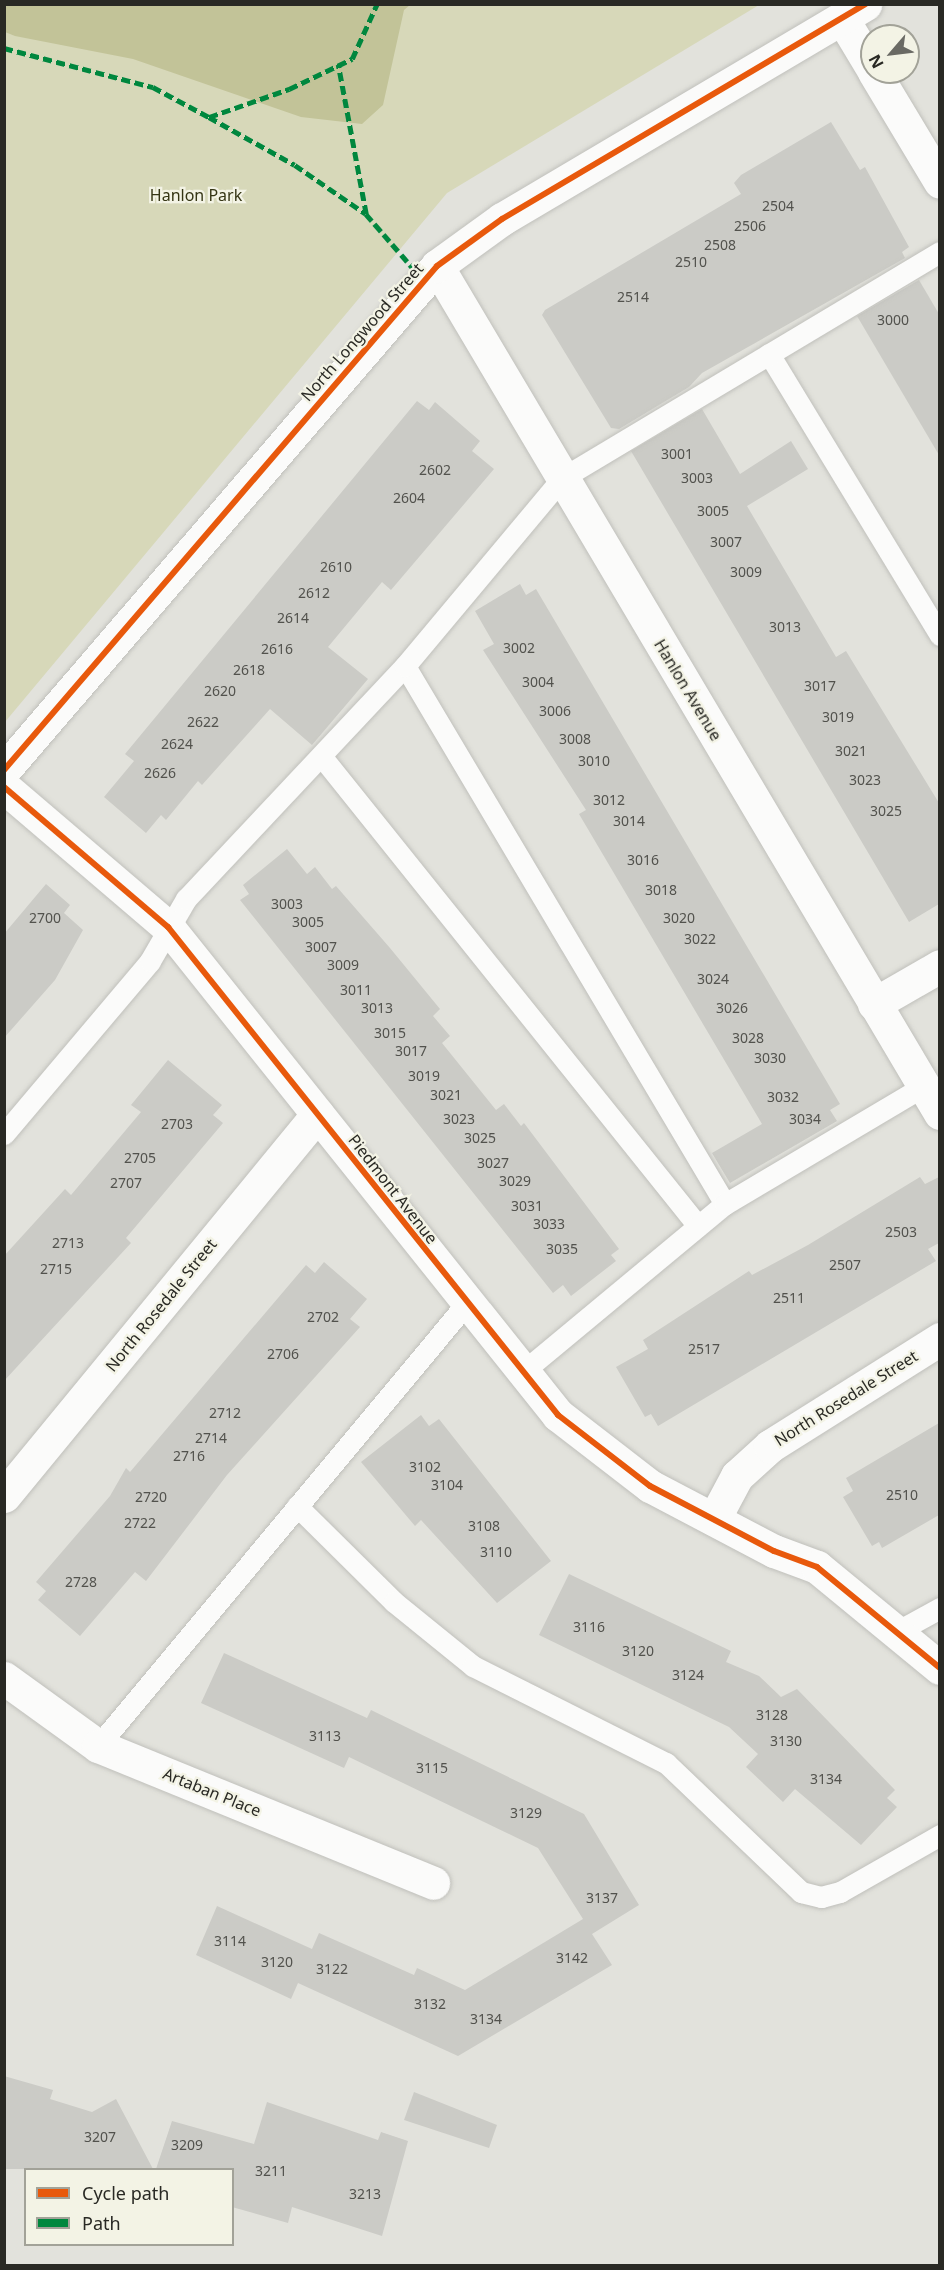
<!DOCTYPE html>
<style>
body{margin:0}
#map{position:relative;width:944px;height:2270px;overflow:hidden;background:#e2e2dc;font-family:"Noto Sans",sans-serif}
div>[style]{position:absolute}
.green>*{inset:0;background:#d7d8b9}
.forest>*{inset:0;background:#c2c398}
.building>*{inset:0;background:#cbcbc6}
.roads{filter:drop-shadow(0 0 2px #c0c0bb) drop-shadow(0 0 2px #c0c0bb)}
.service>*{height:21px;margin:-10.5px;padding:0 10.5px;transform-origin:10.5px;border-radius:10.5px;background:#fbfbfa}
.minor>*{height:33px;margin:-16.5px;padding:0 16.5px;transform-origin:16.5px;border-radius:16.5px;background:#fbfbfa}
.quiet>*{height:4.5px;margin-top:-2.25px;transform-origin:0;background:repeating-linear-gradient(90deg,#00873e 0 9px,transparent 0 13.5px)}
.cycleway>*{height:6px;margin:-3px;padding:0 3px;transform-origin:3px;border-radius:3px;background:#e8590c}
span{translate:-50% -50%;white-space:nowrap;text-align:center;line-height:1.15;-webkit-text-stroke:4.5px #f3f3e5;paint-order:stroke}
.number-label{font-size:14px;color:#52524d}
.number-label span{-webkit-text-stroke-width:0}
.park-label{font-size:16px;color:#353514}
.street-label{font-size:16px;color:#292924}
.frame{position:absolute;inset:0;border:6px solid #292924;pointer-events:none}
.legend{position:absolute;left:24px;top:2168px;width:210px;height:78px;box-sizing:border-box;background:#f3f3e5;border:2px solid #a2a298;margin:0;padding:8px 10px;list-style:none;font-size:18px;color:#292924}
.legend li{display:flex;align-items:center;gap:12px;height:30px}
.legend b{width:30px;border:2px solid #a2a298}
.north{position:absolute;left:860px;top:24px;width:60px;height:60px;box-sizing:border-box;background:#f3f3e5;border:2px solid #a2a298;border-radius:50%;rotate:242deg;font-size:16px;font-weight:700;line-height:24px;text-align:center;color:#292924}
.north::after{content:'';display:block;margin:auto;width:21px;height:27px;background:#6a6a64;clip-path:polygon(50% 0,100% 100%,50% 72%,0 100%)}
</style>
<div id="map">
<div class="green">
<div style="clip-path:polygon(5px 5px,759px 5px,447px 193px,5px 722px)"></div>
</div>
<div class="forest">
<div style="clip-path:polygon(4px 5px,5px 4px,410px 5px,404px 10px,383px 105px,362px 124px,301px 117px,133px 59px,15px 36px,5px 32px)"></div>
</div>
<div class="building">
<div style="clip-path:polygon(831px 122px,860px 170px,865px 167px,909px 247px,902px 252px,905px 258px,702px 373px,689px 387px,619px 429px,611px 428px,542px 315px,545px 310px,741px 194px,734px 183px,741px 175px)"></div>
<div style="clip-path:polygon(919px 280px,939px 314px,939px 455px,857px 316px)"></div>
<div style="clip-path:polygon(417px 401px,429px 410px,435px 402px,480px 441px,472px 451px,494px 469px,391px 590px,382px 582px,328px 647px,368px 679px,312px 745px,270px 709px,202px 785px,198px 781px,166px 820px,161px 815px,146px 833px,104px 797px,134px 761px,125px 754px)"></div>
<div style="clip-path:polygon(702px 409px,740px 474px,791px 441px,808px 469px,747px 506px,836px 657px,846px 651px,939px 803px,939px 904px,909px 922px,631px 451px)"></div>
<div style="clip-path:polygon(520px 584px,526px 595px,536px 589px,840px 1104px,830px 1110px,837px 1121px,730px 1183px,712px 1153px,762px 1124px,579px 814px,586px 810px,483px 650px,494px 644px,475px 611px)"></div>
<div style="clip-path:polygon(287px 849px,307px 874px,315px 867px,332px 889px,336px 886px,390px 948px,440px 1009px,433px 1016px,450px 1036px,442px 1043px,496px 1110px,504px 1104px,521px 1126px,524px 1123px,619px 1249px,611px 1255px,616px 1261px,571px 1296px,563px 1285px,553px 1293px,240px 900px,249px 894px,243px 885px)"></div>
<div style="clip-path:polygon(46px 884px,70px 905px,64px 913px,83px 930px,55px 980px,4px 1038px,4px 934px)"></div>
<div style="clip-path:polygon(168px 1060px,222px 1105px,213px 1115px,223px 1123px,126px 1238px,131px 1243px,4px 1381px,4px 1256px,65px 1189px,71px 1195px,109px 1150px,141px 1112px,131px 1105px)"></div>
<div style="clip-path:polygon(920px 1177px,925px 1184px,939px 1177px,939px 1243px,928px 1249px,936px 1261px,658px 1426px,651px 1414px,645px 1417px,616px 1367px,648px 1349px,643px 1340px,749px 1271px,752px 1275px,808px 1245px)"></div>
<div style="clip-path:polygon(324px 1262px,367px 1299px,350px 1319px,360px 1327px,227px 1475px,146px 1581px,135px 1572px,80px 1636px,38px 1600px,46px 1591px,36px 1582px,110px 1496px,126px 1468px,130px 1472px,306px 1265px,315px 1273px)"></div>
<div style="clip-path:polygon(421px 1415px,429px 1426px,439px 1419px,551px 1561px,497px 1603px,421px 1520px,415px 1526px,361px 1462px)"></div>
<div style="clip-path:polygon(939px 1423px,939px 1515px,882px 1548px,879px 1542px,872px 1546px,843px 1497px,853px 1491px,846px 1478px)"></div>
<div style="clip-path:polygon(569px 1574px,731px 1651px,726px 1662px,759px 1676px,781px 1697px,797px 1689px,895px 1790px,887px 1798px,897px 1807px,861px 1845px,795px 1789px,783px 1802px,746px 1767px,758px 1754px,729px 1727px,539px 1635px)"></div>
<div style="clip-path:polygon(224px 1653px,367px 1718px,371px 1710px,584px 1814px,639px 1905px,592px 1934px,612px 1965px,458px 2056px,298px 1983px,291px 1999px,196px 1955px,217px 1906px,312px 1949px,319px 1933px,414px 1975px,417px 1968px,465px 1990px,583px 1919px,538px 1848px,349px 1757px,344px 1768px,201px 1703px)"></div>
<div style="clip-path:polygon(4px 2076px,53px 2090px,50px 2099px,92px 2112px,116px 2099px,153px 2169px,4px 2169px)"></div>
<div style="clip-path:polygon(414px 2092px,497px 2125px,489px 2148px,404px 2120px)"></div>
<div style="clip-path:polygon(267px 2102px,378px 2140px,381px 2132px,408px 2141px,382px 2236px,292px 2207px,288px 2223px,232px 2207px,232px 2169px,156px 2169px,172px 2121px,254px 2144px)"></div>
</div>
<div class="roads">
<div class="service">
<div style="left:769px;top:354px;width:329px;rotate:58.7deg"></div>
<div style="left:405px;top:666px;width:626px;rotate:59.26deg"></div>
<div style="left:322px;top:757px;width:601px;rotate:51.28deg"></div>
<div style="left:4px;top:1134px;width:226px;rotate:-49.8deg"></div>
<div style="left:150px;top:961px;width:72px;rotate:-59.9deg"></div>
<div style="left:186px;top:899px;width:320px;rotate:-46.8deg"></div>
<div style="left:405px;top:666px;width:245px;rotate:-50.1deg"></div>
<div style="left:562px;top:478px;width:440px;rotate:-30.9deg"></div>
<div style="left:520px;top:1374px;width:266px;rotate:-39.7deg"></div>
<div style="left:725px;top:1204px;width:231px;rotate:-30.7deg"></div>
<div style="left:297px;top:1506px;width:136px;rotate:44.7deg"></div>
<div style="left:394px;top:1602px;width:102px;rotate:39deg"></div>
<div style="left:473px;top:1666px;width:216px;rotate:26.7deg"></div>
<div style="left:666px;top:1763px;width:187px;rotate:43.7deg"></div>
<div style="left:801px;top:1892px;width:21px;rotate:14deg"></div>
<div style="left:821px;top:1897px;width:20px;rotate:-15deg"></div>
<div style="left:840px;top:1892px;width:115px;rotate:-29.7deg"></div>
<div style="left:900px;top:1630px;width:46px;rotate:-28.8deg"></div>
<div style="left:98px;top:1746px;width:575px;rotate:-50.22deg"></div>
</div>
<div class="minor">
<div style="left:842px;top:18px;width:58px;rotate:59deg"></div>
<div style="left:874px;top:72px;width:128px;rotate:59deg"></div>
<div style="left:437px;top:266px;width:985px;rotate:59.3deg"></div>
<div style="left:4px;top:770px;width:664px;rotate:-49.33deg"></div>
<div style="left:437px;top:266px;width:80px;rotate:-35.9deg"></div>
<div style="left:502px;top:219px;width:422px;rotate:-30.6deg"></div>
<div style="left:4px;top:787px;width:216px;rotate:40.5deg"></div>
<div style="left:168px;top:927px;width:625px;rotate:51.37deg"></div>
<div style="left:558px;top:1415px;width:116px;rotate:37.7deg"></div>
<div style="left:650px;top:1486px;width:140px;rotate:27.7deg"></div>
<div style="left:774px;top:1551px;width:46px;rotate:20.4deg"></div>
<div style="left:817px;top:1567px;width:159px;rotate:39.4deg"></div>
<div style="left:874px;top:1004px;width:76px;rotate:-29.9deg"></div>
<div style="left:4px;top:1496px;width:494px;rotate:-50.6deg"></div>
<div style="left:714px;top:1519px;width:49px;rotate:-61.9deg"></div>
<div style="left:737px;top:1476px;width:45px;rotate:-42.3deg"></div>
<div style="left:770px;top:1446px;width:201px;rotate:-32.2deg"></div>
<div style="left:4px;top:1678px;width:116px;rotate:35.9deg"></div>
<div style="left:98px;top:1746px;width:362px;rotate:22.2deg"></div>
</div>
</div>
<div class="quiet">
<div style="left:4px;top:48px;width:154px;rotate:14.7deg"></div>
<div style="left:153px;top:87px;width:64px;rotate:28.2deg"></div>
<div style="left:209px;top:117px;width:85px;rotate:-19.3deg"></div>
<div style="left:289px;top:89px;width:70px;rotate:-25.5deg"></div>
<div style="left:352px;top:59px;width:60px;rotate:-65.6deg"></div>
<div style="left:209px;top:117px;width:98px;rotate:29.2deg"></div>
<div style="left:295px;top:165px;width:86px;rotate:34.6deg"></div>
<div style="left:366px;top:214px;width:152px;rotate:-100.6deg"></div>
<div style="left:366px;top:214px;width:72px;rotate:49deg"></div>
</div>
<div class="cycleway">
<div style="left:4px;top:770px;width:664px;rotate:-49.33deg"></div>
<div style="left:437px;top:266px;width:80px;rotate:-35.9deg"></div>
<div style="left:502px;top:219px;width:422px;rotate:-30.6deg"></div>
<div style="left:4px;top:787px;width:216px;rotate:40.5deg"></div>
<div style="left:168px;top:927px;width:625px;rotate:51.37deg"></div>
<div style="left:558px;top:1415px;width:116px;rotate:37.7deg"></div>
<div style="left:650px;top:1486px;width:140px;rotate:27.7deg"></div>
<div style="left:774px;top:1551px;width:46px;rotate:20.4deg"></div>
<div style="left:817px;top:1567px;width:159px;rotate:39.4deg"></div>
</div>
<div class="number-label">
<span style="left:778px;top:206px">2504</span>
<span style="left:750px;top:226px">2506</span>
<span style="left:720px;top:245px">2508</span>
<span style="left:691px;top:262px">2510</span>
<span style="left:633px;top:297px">2514</span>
<span style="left:893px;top:320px">3000</span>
<span style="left:677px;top:454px">3001</span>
<span style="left:435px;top:470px">2602</span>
<span style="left:697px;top:478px">3003</span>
<span style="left:409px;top:498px">2604</span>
<span style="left:713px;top:511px">3005</span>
<span style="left:726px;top:542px">3007</span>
<span style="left:336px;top:567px">2610</span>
<span style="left:746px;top:572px">3009</span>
<span style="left:314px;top:593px">2612</span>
<span style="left:293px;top:618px">2614</span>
<span style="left:785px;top:627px">3013</span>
<span style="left:519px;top:648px">3002</span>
<span style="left:277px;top:649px">2616</span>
<span style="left:249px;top:670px">2618</span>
<span style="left:538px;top:682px">3004</span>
<span style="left:820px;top:686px">3017</span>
<span style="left:220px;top:691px">2620</span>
<span style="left:555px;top:711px">3006</span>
<span style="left:838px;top:717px">3019</span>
<span style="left:203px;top:722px">2622</span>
<span style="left:575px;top:739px">3008</span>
<span style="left:177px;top:744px">2624</span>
<span style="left:851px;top:751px">3021</span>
<span style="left:594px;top:761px">3010</span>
<span style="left:160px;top:773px">2626</span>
<span style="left:865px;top:780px">3023</span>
<span style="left:609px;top:800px">3012</span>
<span style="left:886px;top:811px">3025</span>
<span style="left:629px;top:821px">3014</span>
<span style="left:643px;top:860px">3016</span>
<span style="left:661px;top:890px">3018</span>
<span style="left:287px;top:904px">3003</span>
<span style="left:45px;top:918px">2700</span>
<span style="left:679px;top:918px">3020</span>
<span style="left:308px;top:922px">3005</span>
<span style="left:700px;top:939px">3022</span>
<span style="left:321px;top:947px">3007</span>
<span style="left:343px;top:965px">3009</span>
<span style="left:713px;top:979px">3024</span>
<span style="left:356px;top:990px">3011</span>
<span style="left:377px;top:1008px">3013</span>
<span style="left:732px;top:1008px">3026</span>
<span style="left:390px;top:1033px">3015</span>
<span style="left:748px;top:1038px">3028</span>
<span style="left:411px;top:1051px">3017</span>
<span style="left:770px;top:1058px">3030</span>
<span style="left:424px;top:1076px">3019</span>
<span style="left:446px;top:1095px">3021</span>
<span style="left:783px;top:1097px">3032</span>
<span style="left:459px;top:1119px">3023</span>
<span style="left:805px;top:1119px">3034</span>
<span style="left:177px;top:1124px">2703</span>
<span style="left:480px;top:1138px">3025</span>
<span style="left:140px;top:1158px">2705</span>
<span style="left:493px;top:1163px">3027</span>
<span style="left:515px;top:1181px">3029</span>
<span style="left:126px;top:1183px">2707</span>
<span style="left:527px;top:1206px">3031</span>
<span style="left:549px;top:1224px">3033</span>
<span style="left:901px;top:1232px">2503</span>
<span style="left:68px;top:1243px">2713</span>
<span style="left:562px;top:1249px">3035</span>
<span style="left:845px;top:1265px">2507</span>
<span style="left:56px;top:1269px">2715</span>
<span style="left:789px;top:1298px">2511</span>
<span style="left:323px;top:1317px">2702</span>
<span style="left:704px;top:1349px">2517</span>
<span style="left:283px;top:1354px">2706</span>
<span style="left:225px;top:1413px">2712</span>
<span style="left:211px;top:1438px">2714</span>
<span style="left:189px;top:1456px">2716</span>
<span style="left:425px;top:1467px">3102</span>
<span style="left:447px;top:1485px">3104</span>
<span style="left:902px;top:1495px">2510</span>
<span style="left:151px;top:1497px">2720</span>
<span style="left:140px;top:1523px">2722</span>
<span style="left:484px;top:1526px">3108</span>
<span style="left:496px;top:1552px">3110</span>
<span style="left:81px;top:1582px">2728</span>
<span style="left:589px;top:1627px">3116</span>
<span style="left:638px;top:1651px">3120</span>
<span style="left:688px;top:1675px">3124</span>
<span style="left:772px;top:1715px">3128</span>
<span style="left:325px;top:1736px">3113</span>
<span style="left:786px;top:1741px">3130</span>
<span style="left:432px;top:1768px">3115</span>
<span style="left:826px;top:1779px">3134</span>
<span style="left:526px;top:1813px">3129</span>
<span style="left:602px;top:1898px">3137</span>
<span style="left:230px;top:1941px">3114</span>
<span style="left:572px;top:1958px">3142</span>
<span style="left:277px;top:1962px">3120</span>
<span style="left:332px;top:1969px">3122</span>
<span style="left:430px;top:2004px">3132</span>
<span style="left:486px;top:2019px">3134</span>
<span style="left:100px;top:2137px">3207</span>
<span style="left:187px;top:2145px">3209</span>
<span style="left:271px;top:2171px">3211</span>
<span style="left:365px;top:2194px">3213</span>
</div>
<div class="park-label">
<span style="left:196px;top:195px">Hanlon Park</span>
</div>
<div class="street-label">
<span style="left:362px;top:332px;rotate:-49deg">North Longwood Street</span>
<span style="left:688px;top:690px;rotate:59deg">Hanlon Avenue</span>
<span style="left:393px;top:1189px;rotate:52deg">Piedmont Avenue</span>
<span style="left:161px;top:1305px;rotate:-51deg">North Rosedale Street</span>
<span style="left:846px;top:1398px;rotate:-32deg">North Rosedale Street</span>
<span style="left:212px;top:1792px;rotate:22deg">Artaban Place</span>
</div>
<div class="frame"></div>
<ul class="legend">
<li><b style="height:8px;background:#e8590c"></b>Cycle path</li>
<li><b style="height:8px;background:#00873e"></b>Path</li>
</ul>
<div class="north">N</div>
</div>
